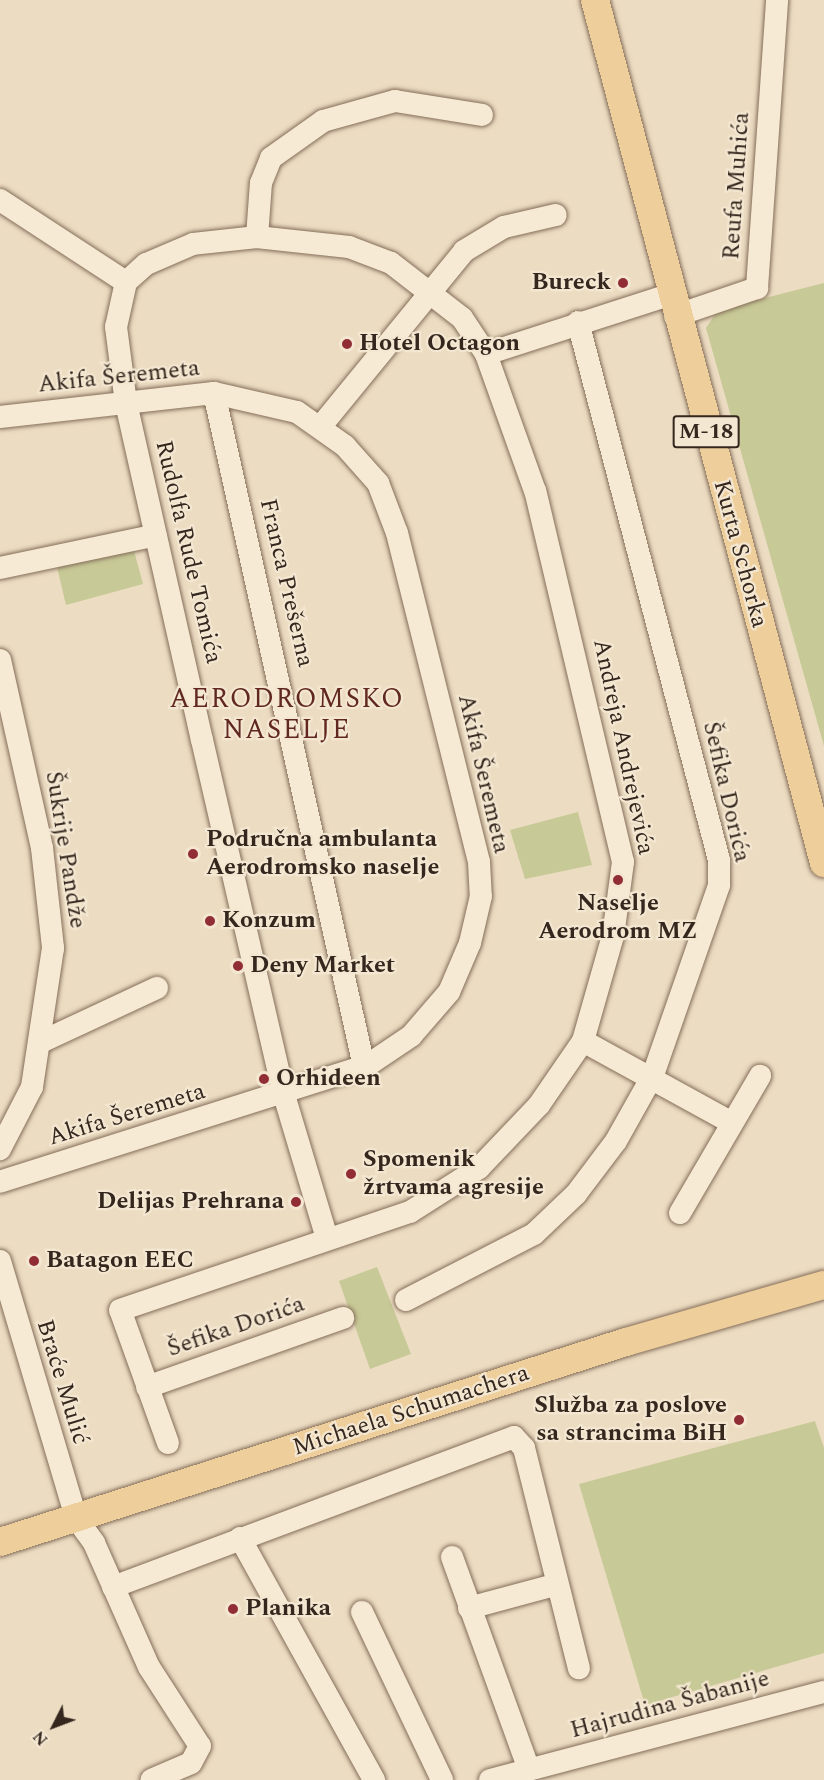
<!DOCTYPE html>
<meta charset="utf-8">
<style>
body{margin:0}
#map{position:relative;width:824px;height:1780px;overflow:hidden;background:#ecdcc2;font-family:Spectral,serif}
div>[style]{position:absolute}
.green>*{inset:0;background:#c7c997}
.roads{filter:drop-shadow(0 0 2px #856e5a) drop-shadow(0 0 2px #856e5a)}
.minor>*{height:22px;margin:-11px;padding:0 11px;transform-origin:11px;border-radius:11px;background:#f7ead5}
.major>*{height:28px;margin:-14px;padding:0 14px;transform-origin:14px;border-radius:14px;background:#eece9b}
.dots>*{width:16px;height:16px;translate:-50% -50%;box-sizing:border-box;border:3px solid #f4e7d1;border-radius:50%}
span{translate:-50% -50%;white-space:nowrap;text-align:center;line-height:1.15;-webkit-text-stroke:4.5px #f4e7d1;paint-order:stroke}
.shield-label span{padding:2px 4px;background:#f4e7d1;border:2px solid;border-radius:4px;-webkit-text-stroke-width:0}
.shield-label{font-size:22px;color:#35271e;font-weight:700}
.street-label{font-size:24px;color:#35271e}
.poi-label{font-size:24px;color:#35271e;font-weight:700}
.right{translate:-100% -50%;text-align:right}
.left{translate:0 -50%;text-align:left}
.quarter-label{font-size:27px;color:#60281f;letter-spacing:1.5px}
.north{position:absolute;left:24px;top:1696px;width:60px;height:60px;-webkit-text-stroke:4px #f4e7d1;paint-order:stroke;rotate:228deg;font-size:16px;font-weight:700;line-height:24px;text-align:center;color:#35271e}
.north::after{content:'';display:block;margin:auto;width:21px;height:27px;background:#35271e;clip-path:polygon(50% 0,100% 100%,50% 72%,0 100%)}
</style>
<div id="map">
<div class="green">
<div style="clip-path:polygon(824px 283px,824px 746px,706px 328px,718px 310px)"></div>
<div style="clip-path:polygon(133px 547px,143px 584px,66px 605px,56px 563px)"></div>
<div style="clip-path:polygon(578px 812px,592px 865px,525px 879px,510px 830px)"></div>
<div style="clip-path:polygon(377px 1267px,411px 1354px,370px 1369px,339px 1281px)"></div>
<div style="clip-path:polygon(815px 1421px,824px 1448px,824px 1653px,645px 1705px,579px 1484px)"></div>
</div>
<div class="roads">
<div class="minor">
<div style="left:0;top:200px;width:150px;rotate:33.1deg"></div>
<div style="left:257px;top:237px;width:54px;rotate:-85.8deg"></div>
<div style="left:261px;top:183px;width:27px;rotate:-68deg"></div>
<div style="left:271px;top:158px;width:64px;rotate:-35.4deg"></div>
<div style="left:323px;top:121px;width:75px;rotate:-15.5deg"></div>
<div style="left:395px;top:101px;width:88px;rotate:9.1deg"></div>
<div style="left:675px;top:316px;width:87px;rotate:-18.9deg"></div>
<div style="left:757px;top:288px;width:289px;rotate:-86deg"></div>
<div style="left:486px;top:354px;width:192px;rotate:-17.9deg"></div>
<div style="left:214px;top:393px;width:690px;rotate:77.45deg"></div>
<div style="left:0;top:417px;width:215px;rotate:-6.4deg"></div>
<div style="left:214px;top:393px;width:85px;rotate:12.9deg"></div>
<div style="left:297px;top:412px;width:59px;rotate:35.3deg"></div>
<div style="left:345px;top:446px;width:50px;rotate:48.3deg"></div>
<div style="left:378px;top:483px;width:53px;rotate:69.2deg"></div>
<div style="left:397px;top:533px;width:339px;rotate:76deg"></div>
<div style="left:479px;top:862px;width:34px;rotate:87deg"></div>
<div style="left:481px;top:896px;width:48px;rotate:103.2deg"></div>
<div style="left:470px;top:943px;width:53px;rotate:113.2deg"></div>
<div style="left:449px;top:992px;width:58px;rotate:130.8deg"></div>
<div style="left:411px;top:1036px;width:52px;rotate:146deg"></div>
<div style="left:368px;top:1065px;width:386px;rotate:162.4deg"></div>
<div style="left:321px;top:426px;width:226px;rotate:-50.7deg"></div>
<div style="left:464px;top:251px;width:47px;rotate:-31deg"></div>
<div style="left:504px;top:227px;width:53px;rotate:-13deg"></div>
<div style="left:0;top:568px;width:159px;rotate:-11.9deg"></div>
<div style="left:0;top:660px;width:193px;rotate:77.4deg"></div>
<div style="left:42px;top:848px;width:101px;rotate:83.7deg"></div>
<div style="left:53px;top:948px;width:141px;rotate:98.6deg"></div>
<div style="left:32px;top:1087px;width:70px;rotate:117.3deg"></div>
<div style="left:583px;top:1041px;width:170px;rotate:28.8deg"></div>
<div style="left:41px;top:1042px;width:128px;rotate:-25deg"></div>
<div style="left:680px;top:1213px;width:159px;rotate:-59.7deg"></div>
<div style="left:0;top:1261px;width:268px;rotate:73.5deg"></div>
<div style="left:76px;top:1518px;width:31px;rotate:54deg"></div>
<div style="left:94px;top:1543px;width:136px;rotate:66.1deg"></div>
<div style="left:149px;top:1667px;width:94px;rotate:57.2deg"></div>
<div style="left:200px;top:1746px;width:19px;rotate:118deg"></div>
<div style="left:191px;top:1763px;width:43px;rotate:157deg"></div>
<div style="left:406px;top:1300px;width:144px;rotate:-27.3deg"></div>
<div style="left:534px;top:1234px;width:58px;rotate:-43.6deg"></div>
<div style="left:576px;top:1194px;width:66px;rotate:-53deg"></div>
<div style="left:616px;top:1141px;width:76px;rotate:-60.7deg"></div>
<div style="left:653px;top:1075px;width:201px;rotate:-70.8deg"></div>
<div style="left:719px;top:885px;width:25px;rotate:-90deg"></div>
<div style="left:719px;top:860px;width:556px;rotate:-104.69deg"></div>
<div style="left:147px;top:1387px;width:208px;rotate:-19.4deg"></div>
<div style="left:168px;top:1443px;width:141px;rotate:-109.8deg"></div>
<div style="left:120px;top:1310px;width:306px;rotate:-18.7deg"></div>
<div style="left:410px;top:1212px;width:82px;rotate:-32.5deg"></div>
<div style="left:479px;top:1168px;width:87px;rotate:-46.4deg"></div>
<div style="left:539px;top:1105px;width:78px;rotate:-55.5deg"></div>
<div style="left:583px;top:1041px;width:109px;rotate:-74.1deg"></div>
<div style="left:613px;top:936px;width:75px;rotate:-82.3deg"></div>
<div style="left:623px;top:862px;width:381px;rotate:-103.3deg"></div>
<div style="left:535px;top:491px;width:145px;rotate:-109.7deg"></div>
<div style="left:486px;top:354px;width:43px;rotate:-123.7deg"></div>
<div style="left:462px;top:318px;width:90px;rotate:-142.2deg"></div>
<div style="left:391px;top:263px;width:45px;rotate:-159.1deg"></div>
<div style="left:349px;top:247px;width:93px;rotate:-173.8deg"></div>
<div style="left:257px;top:237px;width:64px;rotate:173.8deg"></div>
<div style="left:193px;top:244px;width:51px;rotate:156.9deg"></div>
<div style="left:146px;top:264px;width:27px;rotate:138deg"></div>
<div style="left:126px;top:282px;width:46px;rotate:102.5deg"></div>
<div style="left:116px;top:327px;width:77px;rotate:82.5deg"></div>
<div style="left:126px;top:403px;width:345px;rotate:77.3deg"></div>
<div style="left:202px;top:740px;width:364px;rotate:77deg"></div>
<div style="left:284px;top:1095px;width:149px;rotate:73.3deg"></div>
<div style="left:240px;top:1538px;width:277px;rotate:61deg"></div>
<div style="left:452px;top:1557px;width:226px;rotate:70.1deg"></div>
<div style="left:113px;top:1587px;width:428px;rotate:-20.5deg"></div>
<div style="left:514px;top:1437px;width:15px;rotate:48deg"></div>
<div style="left:524px;top:1448px;width:227px;rotate:76deg"></div>
<div style="left:469px;top:1608px;width:89px;rotate:-15deg"></div>
<div style="left:362px;top:1612px;width:186px;rotate:64.5deg"></div>
<div style="left:490px;top:1780px;width:345px;rotate:-14.8deg"></div>
</div>
<div class="major">
<div style="left:595px;top:0;width:893px;rotate:75.14deg"></div>
<div style="left:0;top:1542px;width:657px;rotate:-17.72deg"></div>
<div style="left:626px;top:1342px;width:206px;rotate:-16.1deg"></div>
</div>
</div>
<div class="dots">
<div style="left:623px;top:283px;background:#912d34"></div>
<div style="left:347px;top:344px;background:#912d34"></div>
<div style="left:193px;top:854px;background:#912d34"></div>
<div style="left:618px;top:880px;background:#912d34"></div>
<div style="left:210px;top:921px;background:#912d34"></div>
<div style="left:238px;top:966px;background:#912d34"></div>
<div style="left:264px;top:1079px;background:#912d34"></div>
<div style="left:351px;top:1174px;background:#912d34"></div>
<div style="left:296px;top:1202px;background:#912d34"></div>
<div style="left:34px;top:1261px;background:#912d34"></div>
<div style="left:739px;top:1420px;background:#912d34"></div>
<div style="left:233px;top:1609px;background:#912d34"></div>
</div>
<div class="shield-label">
<span style="left:706px;top:432px">M-18</span>
</div>
<div class="street-label">
<span style="left:737px;top:186px;rotate:-86deg">Reufa Muhića</span>
<span style="left:119px;top:377px;rotate:-6deg">Akifa Šeremeta</span>
<span style="left:188px;top:552px;rotate:77deg">Rudolfa Rude Tomića</span>
<span style="left:740px;top:554px;rotate:75deg">Kurta Schorka</span>
<span style="left:286px;top:583px;rotate:77deg">Franca Prešerna</span>
<span style="left:623px;top:747px;rotate:78deg">Andreja Andrejevića</span>
<span style="left:483px;top:774px;rotate:77deg">Akifa Šeremeta</span>
<span style="left:726px;top:792px;rotate:77deg">Šefika Dorića</span>
<span style="left:65px;top:850px;rotate:81deg">Šukrije Pandže</span>
<span style="left:127px;top:1115px;rotate:-17deg">Akifa Šeremeta</span>
<span style="left:236px;top:1327px;rotate:-19deg">Šefika Dorića</span>
<span style="left:62px;top:1382px;rotate:73deg">Braće Mulić</span>
<span style="left:411px;top:1411px;rotate:-18deg">Michaela Schumachera</span>
<span style="left:670px;top:1705px;rotate:-15deg">Hajrudina Šabanije</span>
</div>
<div class="poi-label">
<span class="right" style="left:611px;top:283px">Bureck</span>
<span class="left" style="left:359px;top:344px">Hotel Octagon</span>
<span class="left" style="left:206px;top:854px">Područna ambulanta<br>Aerodromsko naselje</span>
<span style="left:618px;top:918px">Naselje<br>Aerodrom MZ</span>
<span class="left" style="left:222px;top:921px">Konzum</span>
<span class="left" style="left:250px;top:966px">Deny Market</span>
<span class="left" style="left:276px;top:1079px">Orhideen</span>
<span class="left" style="left:363px;top:1174px">Spomenik<br>žrtvama agresije</span>
<span class="right" style="left:284px;top:1202px">Delijas Prehrana</span>
<span class="left" style="left:46px;top:1261px">Batagon EEC</span>
<span class="right" style="left:727px;top:1420px">Služba za poslove<br>sa strancima BiH</span>
<span class="left" style="left:245px;top:1609px">Planika</span>
</div>
<div class="quarter-label">
<span style="left:287px;top:715px">AERODROMSKO<br>NASELJE</span>
</div>
<div class="north">N</div>
</div>
